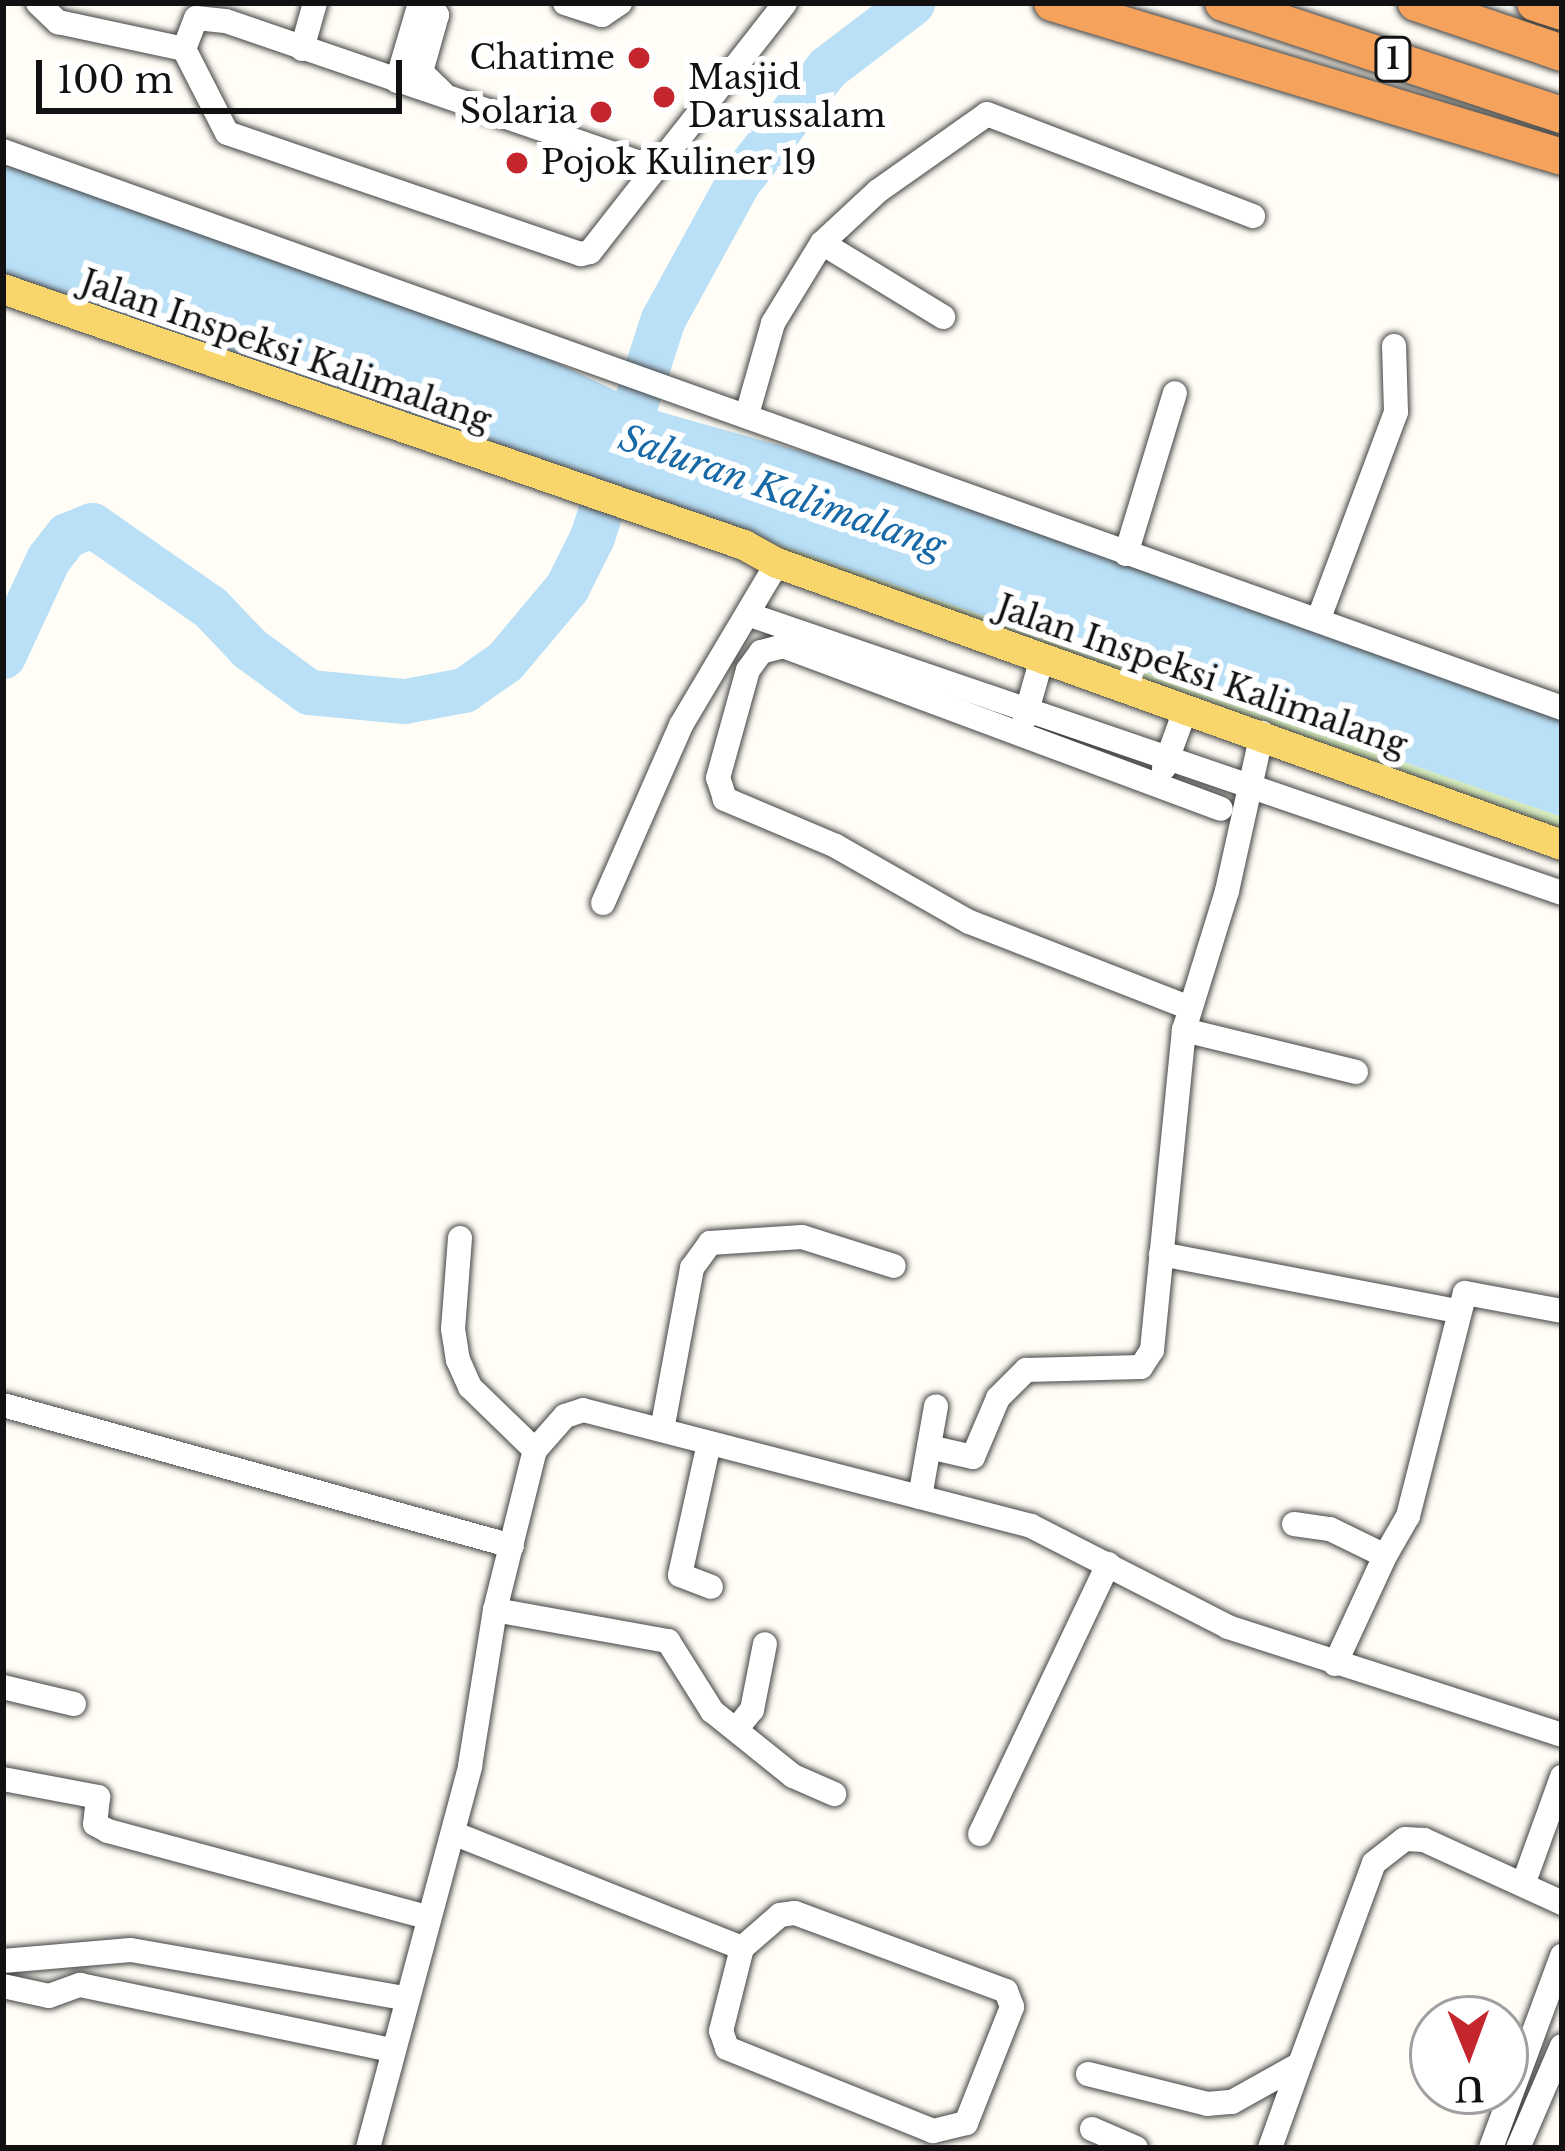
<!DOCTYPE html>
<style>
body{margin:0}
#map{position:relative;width:1565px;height:2151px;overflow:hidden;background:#fffdf5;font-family:"Libre Baskerville",serif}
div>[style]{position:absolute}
.green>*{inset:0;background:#d5ebbd}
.water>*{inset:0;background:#b9e0f7}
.river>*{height:45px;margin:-22.5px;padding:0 22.5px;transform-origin:22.5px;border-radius:22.5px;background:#b9e0f7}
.roads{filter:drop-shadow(0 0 3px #444) drop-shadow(0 0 3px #444)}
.minor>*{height:24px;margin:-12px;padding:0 12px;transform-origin:12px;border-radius:12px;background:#fff}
.major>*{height:30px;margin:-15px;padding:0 15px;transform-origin:15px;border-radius:15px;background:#f9d66b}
.highway>*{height:36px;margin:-18px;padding:0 18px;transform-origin:18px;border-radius:18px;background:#f5a25d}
.dots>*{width:33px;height:33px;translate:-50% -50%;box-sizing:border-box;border:6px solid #fff;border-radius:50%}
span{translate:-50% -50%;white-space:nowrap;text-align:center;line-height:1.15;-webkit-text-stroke:12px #fff;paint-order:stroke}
.shield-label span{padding:3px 9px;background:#fff;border:3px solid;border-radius:9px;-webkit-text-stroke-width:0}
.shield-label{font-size:30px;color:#111;font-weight:700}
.poi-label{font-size:33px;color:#111}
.right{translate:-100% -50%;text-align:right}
.left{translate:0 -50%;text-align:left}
.street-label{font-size:33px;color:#111}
.water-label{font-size:36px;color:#1768a6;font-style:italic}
.frame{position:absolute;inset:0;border:6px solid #111;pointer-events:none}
.north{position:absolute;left:1409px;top:1995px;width:120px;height:120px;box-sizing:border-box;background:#fff;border:3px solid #a0a0a0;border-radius:50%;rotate:179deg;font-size:33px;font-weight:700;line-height:48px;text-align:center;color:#111}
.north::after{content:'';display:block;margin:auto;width:42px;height:54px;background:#c4262e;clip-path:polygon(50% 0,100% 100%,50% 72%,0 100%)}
.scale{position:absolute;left:36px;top:60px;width:366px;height:54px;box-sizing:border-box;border:6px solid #111;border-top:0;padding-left:15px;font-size:36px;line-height:42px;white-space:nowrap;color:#111;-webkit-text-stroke:9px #fff;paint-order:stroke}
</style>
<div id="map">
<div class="green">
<div style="clip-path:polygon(3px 275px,1562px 817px,1562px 843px)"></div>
</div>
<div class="water">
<div style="clip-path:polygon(3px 164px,483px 328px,661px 412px,907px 481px,1562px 714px,1562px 817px,3px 275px)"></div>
</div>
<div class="river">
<div style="left:3px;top:656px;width:107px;rotate:-65.1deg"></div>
<div style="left:48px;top:559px;width:31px;rotate:-52deg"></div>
<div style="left:67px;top:535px;width:27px;rotate:-22deg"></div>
<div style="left:92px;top:525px;width:144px;rotate:34.8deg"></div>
<div style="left:210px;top:607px;width:57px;rotate:46.4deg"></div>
<div style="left:249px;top:648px;width:74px;rotate:36.3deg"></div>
<div style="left:309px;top:692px;width:96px;rotate:5.4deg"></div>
<div style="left:405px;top:701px;width:60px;rotate:-10.6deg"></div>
<div style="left:464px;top:690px;width:50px;rotate:-35.3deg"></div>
<div style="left:505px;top:661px;width:97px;rotate:-50deg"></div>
<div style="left:567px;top:587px;width:56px;rotate:-63.4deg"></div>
<div style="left:592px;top:537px;width:229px;rotate:-72deg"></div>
<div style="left:663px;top:319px;width:156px;rotate:-61.3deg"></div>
<div style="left:738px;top:182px;width:146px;rotate:-52deg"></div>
<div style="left:828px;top:67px;width:106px;rotate:-37.3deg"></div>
</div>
<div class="roads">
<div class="minor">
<div style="left:38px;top:3px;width:28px;rotate:44deg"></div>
<div style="left:58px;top:22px;width:129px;rotate:12.1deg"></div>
<div style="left:430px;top:3px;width:14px;rotate:60deg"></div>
<div style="left:437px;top:15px;width:59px;rotate:105.7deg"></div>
<div style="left:421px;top:72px;width:29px;rotate:44deg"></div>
<div style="left:565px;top:3px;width:39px;rotate:18deg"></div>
<div style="left:602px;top:15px;width:22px;rotate:-34deg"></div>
<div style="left:302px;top:49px;width:48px;rotate:-74.2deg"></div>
<div style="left:397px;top:81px;width:81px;rotate:-73.6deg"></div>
<div style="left:3px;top:151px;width:1656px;rotate:19.66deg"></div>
<div style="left:655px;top:168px;width:454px;rotate:-161.1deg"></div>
<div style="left:225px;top:21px;width:29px;rotate:-174deg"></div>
<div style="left:196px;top:18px;width:33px;rotate:111deg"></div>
<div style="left:184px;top:49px;width:94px;rotate:62.9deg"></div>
<div style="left:227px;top:133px;width:374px;rotate:18.9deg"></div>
<div style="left:581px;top:254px;width:9px;rotate:-13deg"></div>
<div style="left:590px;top:252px;width:316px;rotate:-51.9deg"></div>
<div style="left:822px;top:243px;width:142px;rotate:31.4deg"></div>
<div style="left:748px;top:411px;width:91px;rotate:-74.1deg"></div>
<div style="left:773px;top:323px;width:94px;rotate:-58.5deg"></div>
<div style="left:822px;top:243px;width:76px;rotate:-42.9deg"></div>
<div style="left:878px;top:191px;width:133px;rotate:-35.2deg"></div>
<div style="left:987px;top:114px;width:285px;rotate:21deg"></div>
<div style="left:1126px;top:554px;width:168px;rotate:-73.1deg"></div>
<div style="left:750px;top:615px;width:858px;rotate:18.9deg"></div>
<div style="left:1319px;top:618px;width:220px;rotate:-69.5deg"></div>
<div style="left:1396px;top:412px;width:66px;rotate:-91.7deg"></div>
<div style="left:1025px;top:718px;width:62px;rotate:-74.2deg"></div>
<div style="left:1164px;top:768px;width:64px;rotate:-69.9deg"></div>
<div style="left:603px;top:903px;width:194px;rotate:-66.3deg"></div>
<div style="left:681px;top:725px;width:188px;rotate:-59.3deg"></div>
<div style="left:1190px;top:1008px;width:237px;rotate:-158.7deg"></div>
<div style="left:969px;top:922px;width:153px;rotate:-150.3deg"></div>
<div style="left:836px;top:846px;width:121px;rotate:-157.1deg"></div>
<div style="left:725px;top:799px;width:22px;rotate:-108deg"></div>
<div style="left:718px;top:778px;width:112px;rotate:-74.5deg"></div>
<div style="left:748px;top:670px;width:22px;rotate:-54deg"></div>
<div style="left:761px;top:652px;width:23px;rotate:-15deg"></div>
<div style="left:783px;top:646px;width:467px;rotate:20.4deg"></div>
<div style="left:1184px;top:1030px;width:177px;rotate:13.7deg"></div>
<div style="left:460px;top:1238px;width:91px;rotate:94.4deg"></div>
<div style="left:453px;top:1329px;width:31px;rotate:81deg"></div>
<div style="left:458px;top:1360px;width:30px;rotate:66deg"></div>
<div style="left:470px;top:1387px;width:91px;rotate:44.1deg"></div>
<div style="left:1161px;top:1254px;width:301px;rotate:10.9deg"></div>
<div style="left:3px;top:1405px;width:528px;rotate:15.48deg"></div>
<div style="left:662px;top:1430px;width:165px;rotate:-79.5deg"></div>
<div style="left:692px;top:1268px;width:31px;rotate:-54deg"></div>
<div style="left:710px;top:1243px;width:92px;rotate:-3.7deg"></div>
<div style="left:802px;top:1237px;width:96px;rotate:17.5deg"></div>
<div style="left:709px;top:1443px;width:135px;rotate:102.4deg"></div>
<div style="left:680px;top:1575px;width:33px;rotate:21deg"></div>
<div style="left:929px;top:1447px;width:45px;rotate:12.8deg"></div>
<div style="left:973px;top:1457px;width:64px;rotate:-67deg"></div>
<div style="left:998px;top:1398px;width:40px;rotate:-45deg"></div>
<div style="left:1026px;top:1370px;width:115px;rotate:-1.5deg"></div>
<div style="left:1141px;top:1367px;width:20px;rotate:-57deg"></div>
<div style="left:1152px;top:1350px;width:322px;rotate:-84.3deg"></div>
<div style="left:1184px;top:1030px;width:145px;rotate:-72.8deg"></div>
<div style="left:1227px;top:891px;width:162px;rotate:-77.5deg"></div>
<div style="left:920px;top:1497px;width:92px;rotate:-80deg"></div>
<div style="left:1294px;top:1524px;width:36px;rotate:8deg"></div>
<div style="left:1330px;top:1529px;width:61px;rotate:26.1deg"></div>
<div style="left:1385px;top:1556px;width:119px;rotate:114.8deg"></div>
<div style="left:1385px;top:1556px;width:46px;rotate:-60.1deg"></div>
<div style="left:1408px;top:1516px;width:230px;rotate:-75.7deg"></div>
<div style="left:1465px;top:1293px;width:99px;rotate:10.5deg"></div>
<div style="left:495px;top:1610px;width:176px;rotate:10.2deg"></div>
<div style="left:668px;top:1641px;width:83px;rotate:57.8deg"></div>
<div style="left:712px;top:1711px;width:104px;rotate:38.7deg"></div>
<div style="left:793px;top:1776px;width:45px;rotate:23.7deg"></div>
<div style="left:3px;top:1687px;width:73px;rotate:13.5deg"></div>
<div style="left:738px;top:1727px;width:22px;rotate:-51deg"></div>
<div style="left:752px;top:1710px;width:67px;rotate:-78.9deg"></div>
<div style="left:3px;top:1779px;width:97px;rotate:10.7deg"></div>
<div style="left:98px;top:1797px;width:27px;rotate:96deg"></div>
<div style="left:95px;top:1824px;width:15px;rotate:28deg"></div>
<div style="left:108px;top:1831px;width:330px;rotate:15.1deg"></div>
<div style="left:453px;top:1833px;width:311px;rotate:21.7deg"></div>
<div style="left:980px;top:1834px;width:299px;rotate:-64.6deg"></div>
<div style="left:1524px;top:1882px;width:112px;rotate:-70.1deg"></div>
<div style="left:795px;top:1913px;width:225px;rotate:20.3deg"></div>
<div style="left:1006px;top:1991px;width:17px;rotate:69deg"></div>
<div style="left:1012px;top:2007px;width:125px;rotate:111.6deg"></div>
<div style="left:966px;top:2123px;width:34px;rotate:166deg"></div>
<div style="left:933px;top:2131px;width:222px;rotate:-158.1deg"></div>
<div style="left:727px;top:2048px;width:18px;rotate:-109deg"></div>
<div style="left:721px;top:2031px;width:86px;rotate:-75.8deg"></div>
<div style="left:742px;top:1948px;width:50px;rotate:-41deg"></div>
<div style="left:780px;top:1915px;width:15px;rotate:-8deg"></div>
<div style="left:3px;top:1961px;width:128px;rotate:-4.9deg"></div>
<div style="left:131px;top:1950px;width:276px;rotate:10deg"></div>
<div style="left:3px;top:1986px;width:47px;rotate:12.3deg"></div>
<div style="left:49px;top:1996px;width:33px;rotate:-20deg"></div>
<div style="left:80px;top:1985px;width:319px;rotate:11.8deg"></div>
<div style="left:1088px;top:2074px;width:123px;rotate:14.1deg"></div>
<div style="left:1207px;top:2104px;width:25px;rotate:-5deg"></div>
<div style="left:1232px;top:2102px;width:78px;rotate:-29.2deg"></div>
<div style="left:1300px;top:2064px;width:214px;rotate:-69.8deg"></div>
<div style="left:1374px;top:1863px;width:39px;rotate:-38deg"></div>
<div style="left:1405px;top:1839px;width:19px;rotate:3deg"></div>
<div style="left:1424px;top:1840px;width:152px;rotate:24.5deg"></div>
<div style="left:1092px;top:2129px;width:48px;rotate:23.4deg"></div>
<div style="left:368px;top:2148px;width:395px;rotate:-75deg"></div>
<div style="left:470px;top:1766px;width:158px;rotate:-80.9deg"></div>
<div style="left:495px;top:1610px;width:165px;rotate:-76deg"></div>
<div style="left:535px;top:1450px;width:45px;rotate:-48.6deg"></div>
<div style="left:565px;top:1416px;width:19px;rotate:-18deg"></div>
<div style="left:583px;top:1410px;width:463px;rotate:14.5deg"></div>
<div style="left:1031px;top:1526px;width:221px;rotate:27.1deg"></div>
<div style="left:1228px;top:1627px;width:351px;rotate:17.9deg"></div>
<div style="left:1270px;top:2148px;width:89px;rotate:-70.3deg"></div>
<div style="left:1491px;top:2148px;width:205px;rotate:-69.7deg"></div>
<div style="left:1518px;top:2148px;width:111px;rotate:-66.7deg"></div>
</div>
<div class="major">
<div style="left:3px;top:289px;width:784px;rotate:19.06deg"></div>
<div style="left:744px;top:545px;width:38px;rotate:29deg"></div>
<div style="left:777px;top:563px;width:834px;rotate:19.76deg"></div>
</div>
<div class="highway">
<div style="left:1052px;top:3px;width:533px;rotate:16.8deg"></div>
<div style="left:1223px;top:3px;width:357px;rotate:18.3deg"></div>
<div style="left:1416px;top:3px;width:154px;rotate:18.9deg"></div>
<div style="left:1535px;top:3px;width:28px;rotate:18deg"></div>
</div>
</div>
<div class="dots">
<div style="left:639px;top:58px;background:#c4262e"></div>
<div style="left:664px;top:97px;background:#c4262e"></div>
<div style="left:601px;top:112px;background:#c4262e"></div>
<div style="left:517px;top:163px;background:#c4262e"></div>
</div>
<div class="shield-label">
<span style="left:1393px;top:59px">1</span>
</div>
<div class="poi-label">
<span class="right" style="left:615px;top:58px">Chatime</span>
<span class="left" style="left:688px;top:97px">Masjid<br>Darussalam</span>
<span class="right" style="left:577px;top:112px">Solaria</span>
<span class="left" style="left:541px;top:163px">Pojok Kuliner 19</span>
</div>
<div class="street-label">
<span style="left:286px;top:351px;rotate:19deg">Jalan Inspeksi Kalimalang</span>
<span style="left:1202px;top:676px;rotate:19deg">Jalan Inspeksi Kalimalang</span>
</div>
<div class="water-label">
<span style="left:782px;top:492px;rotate:19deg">Saluran Kalimalang</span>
</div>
<div class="frame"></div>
<div class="north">U</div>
<div class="scale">100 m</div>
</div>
